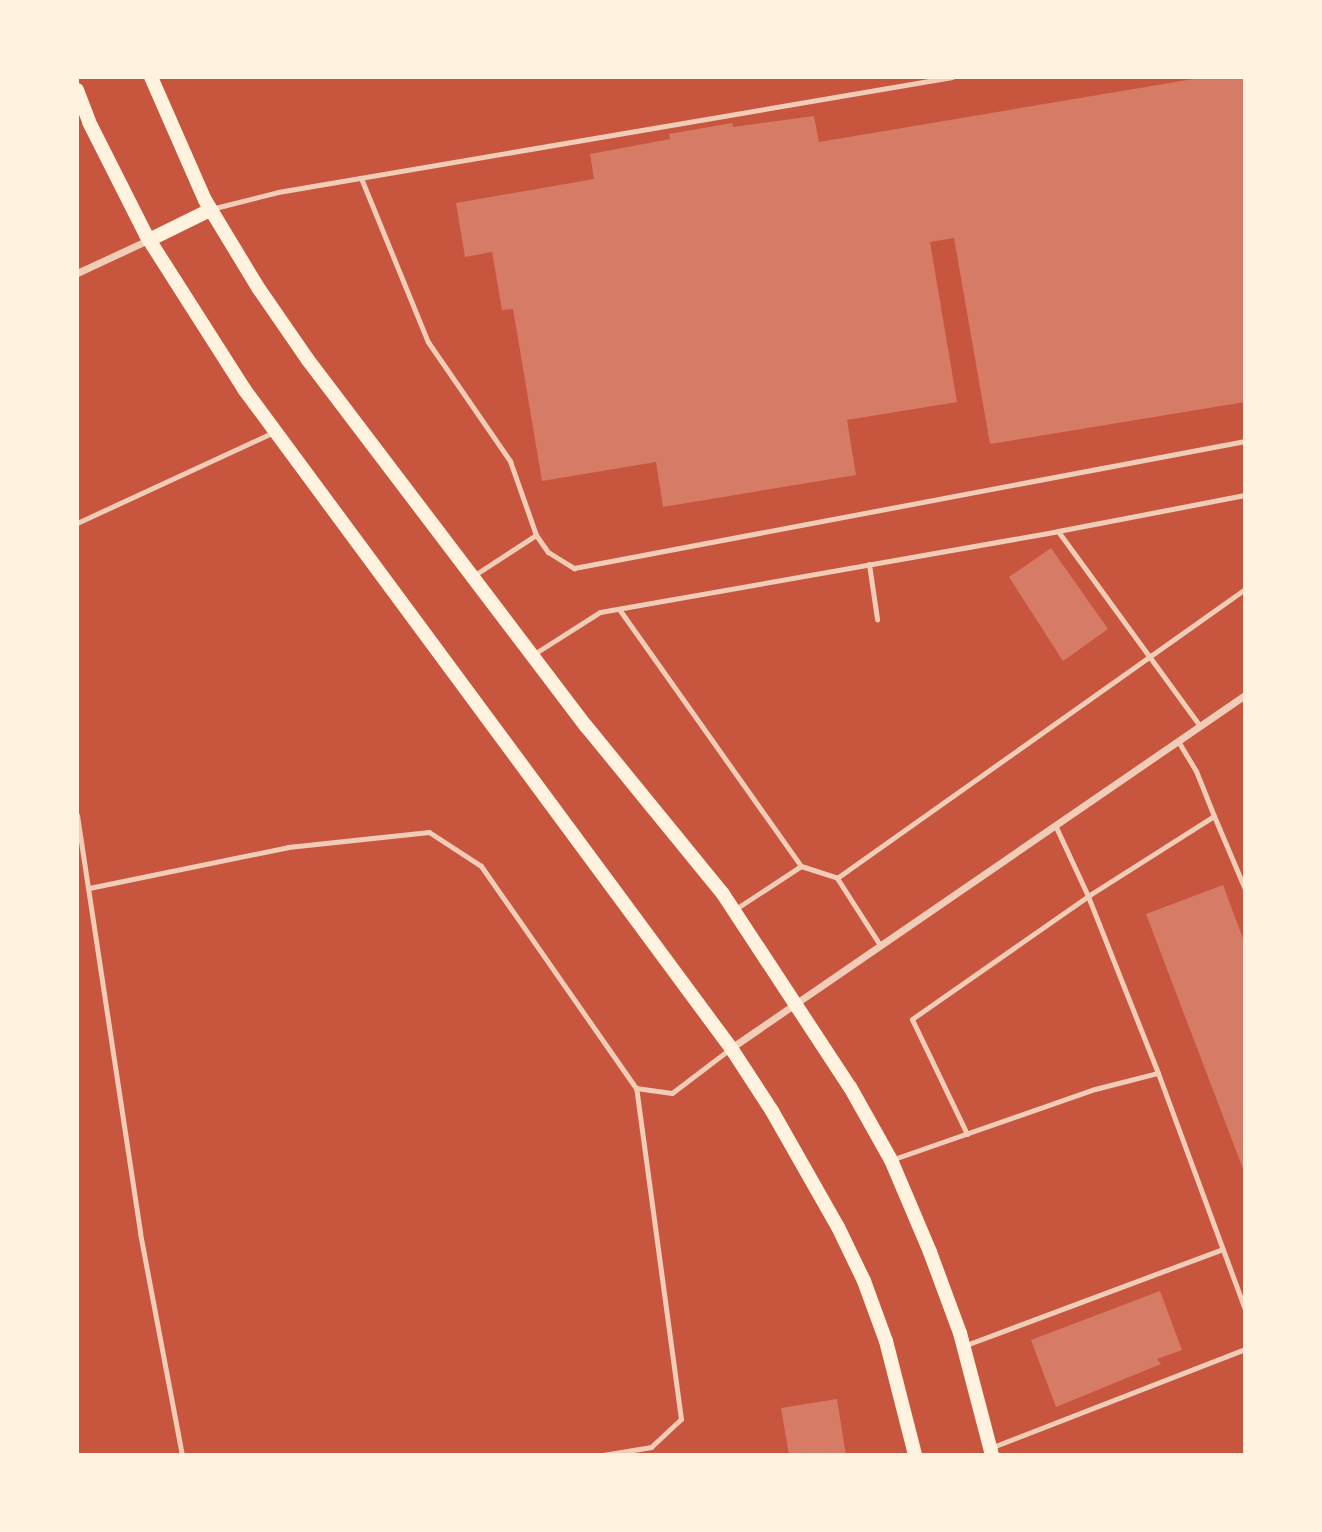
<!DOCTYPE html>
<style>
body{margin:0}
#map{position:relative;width:1322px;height:1532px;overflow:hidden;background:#c8553d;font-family:Barlow,sans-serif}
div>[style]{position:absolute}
.building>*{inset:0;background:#d67c66}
.service>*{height:5px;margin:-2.5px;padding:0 2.5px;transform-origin:2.5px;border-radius:2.5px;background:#f1ccb7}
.minor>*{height:7px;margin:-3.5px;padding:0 3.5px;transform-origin:3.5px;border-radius:3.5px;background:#f1ccb7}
.secondary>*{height:14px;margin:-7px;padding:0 7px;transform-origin:7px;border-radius:7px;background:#fff3e0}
span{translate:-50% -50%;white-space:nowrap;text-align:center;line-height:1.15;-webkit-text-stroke:6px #fff3e0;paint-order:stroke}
.frame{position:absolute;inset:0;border:79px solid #fff3e0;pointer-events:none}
</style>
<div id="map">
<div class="building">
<div style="clip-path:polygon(1205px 77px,1245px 77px,1245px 402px,990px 444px,954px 238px,930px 242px,957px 402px,847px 420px,856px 475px,663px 507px,656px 462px,542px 481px,513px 309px,502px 310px,492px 252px,465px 257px,456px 203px,594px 179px,590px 154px,670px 139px,669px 134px,732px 123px,733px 127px,814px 116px,819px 142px)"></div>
<div style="clip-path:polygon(1051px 548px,1108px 629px,1063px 661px,1009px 577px)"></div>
<div style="clip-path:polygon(1223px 885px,1245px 944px,1245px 1174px,1146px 914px)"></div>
<div style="clip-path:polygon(1160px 1291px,1182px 1350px,1157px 1359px,1161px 1364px,1056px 1407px,1031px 1340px)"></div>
<div style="clip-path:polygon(837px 1399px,846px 1455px,789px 1455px,781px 1408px)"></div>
</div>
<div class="service">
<div style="left:361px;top:178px;width:177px;rotate:67.8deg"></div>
<div style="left:428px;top:342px;width:145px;rotate:55.4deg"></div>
<div style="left:510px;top:461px;width:78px;rotate:70.6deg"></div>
<div style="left:211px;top:209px;width:69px;rotate:-14.2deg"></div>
<div style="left:278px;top:192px;width:684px;rotate:-9.68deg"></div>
<div style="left:77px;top:523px;width:217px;rotate:-24.8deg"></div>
<div style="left:869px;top:564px;width:56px;rotate:81.7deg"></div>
<div style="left:473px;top:576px;width:75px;rotate:-33.1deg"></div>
<div style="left:536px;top:535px;width:21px;rotate:55deg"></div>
<div style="left:548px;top:552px;width:31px;rotate:32deg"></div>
<div style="left:574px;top:568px;width:683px;rotate:-10.72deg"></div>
<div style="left:619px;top:609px;width:315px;rotate:54.7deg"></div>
<div style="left:534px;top:654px;width:78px;rotate:-32.5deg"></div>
<div style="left:600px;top:612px;width:465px;rotate:-10deg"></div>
<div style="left:1200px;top:726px;width:241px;rotate:-126.1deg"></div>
<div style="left:1058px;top:531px;width:190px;rotate:-10.9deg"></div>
<div style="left:77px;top:815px;width:423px;rotate:81.4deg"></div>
<div style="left:140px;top:1233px;width:226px;rotate:79.3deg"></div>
<div style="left:1214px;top:816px;width:79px;rotate:67deg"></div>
<div style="left:837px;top:878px;width:80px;rotate:57.3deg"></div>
<div style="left:89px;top:888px;width:203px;rotate:-11.6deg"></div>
<div style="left:288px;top:847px;width:142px;rotate:-6.1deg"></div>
<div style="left:429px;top:832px;width:62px;rotate:33.2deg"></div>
<div style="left:481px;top:866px;width:271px;rotate:55.1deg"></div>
<div style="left:636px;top:1088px;width:36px;rotate:8deg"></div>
<div style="left:672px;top:1093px;width:74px;rotate:-37.3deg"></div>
<div style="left:734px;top:910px;width:80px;rotate:-33.3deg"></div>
<div style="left:801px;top:866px;width:38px;rotate:18deg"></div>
<div style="left:837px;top:878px;width:500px;rotate:-35.3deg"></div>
<div style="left:1158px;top:1073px;width:252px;rotate:69.8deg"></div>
<div style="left:967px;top:1134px;width:127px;rotate:-115.6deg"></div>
<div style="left:912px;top:1019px;width:215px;rotate:-34.9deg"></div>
<div style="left:1088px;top:896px;width:149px;rotate:-32.4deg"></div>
<div style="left:1214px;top:816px;width:48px;rotate:-111.8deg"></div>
<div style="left:1196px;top:771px;width:35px;rotate:-121deg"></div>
<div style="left:891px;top:1160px;width:216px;rotate:-19.2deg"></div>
<div style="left:1095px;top:1089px;width:65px;rotate:-14.3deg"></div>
<div style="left:1158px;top:1073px;width:190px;rotate:-111.6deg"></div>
<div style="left:1088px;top:896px;width:78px;rotate:-114.9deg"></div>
<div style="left:966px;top:1345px;width:274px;rotate:-20.5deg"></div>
<div style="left:990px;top:1448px;width:274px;rotate:-21.2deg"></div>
<div style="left:603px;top:1455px;width:49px;rotate:-9.5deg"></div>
<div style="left:651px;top:1447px;width:41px;rotate:-43deg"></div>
<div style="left:681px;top:1419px;width:334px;rotate:-97.7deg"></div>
</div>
<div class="minor">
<div style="left:77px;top:273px;width:78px;rotate:-24.9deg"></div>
<div style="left:731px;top:1048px;width:624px;rotate:-34.48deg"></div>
</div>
<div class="secondary">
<div style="left:151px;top:77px;width:134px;rotate:66.3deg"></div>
<div style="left:205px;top:200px;width:104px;rotate:58.8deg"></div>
<div style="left:259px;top:289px;width:86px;rotate:55.4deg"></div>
<div style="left:308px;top:360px;width:460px;rotate:52.8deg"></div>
<div style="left:586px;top:726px;width:217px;rotate:50.8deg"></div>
<div style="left:723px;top:894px;width:231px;rotate:56.7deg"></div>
<div style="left:850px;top:1087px;width:84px;rotate:60.7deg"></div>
<div style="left:891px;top:1160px;width:100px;rotate:67deg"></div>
<div style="left:930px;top:1252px;width:86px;rotate:69.7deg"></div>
<div style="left:960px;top:1333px;width:126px;rotate:75.3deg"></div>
<div style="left:77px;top:90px;width:34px;rotate:69deg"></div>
<div style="left:89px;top:122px;width:127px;rotate:63.2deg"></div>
<div style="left:146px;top:235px;width:183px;rotate:57.5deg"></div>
<div style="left:244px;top:389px;width:819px;rotate:53.54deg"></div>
<div style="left:731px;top:1048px;width:75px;rotate:56.9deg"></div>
<div style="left:772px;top:1111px;width:133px;rotate:60.4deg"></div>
<div style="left:838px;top:1227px;width:60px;rotate:64.3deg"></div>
<div style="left:864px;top:1281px;width:64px;rotate:69.9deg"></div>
<div style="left:886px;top:1341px;width:118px;rotate:75.7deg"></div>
<div style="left:149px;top:240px;width:68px;rotate:-26.2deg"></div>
</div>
<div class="frame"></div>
</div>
